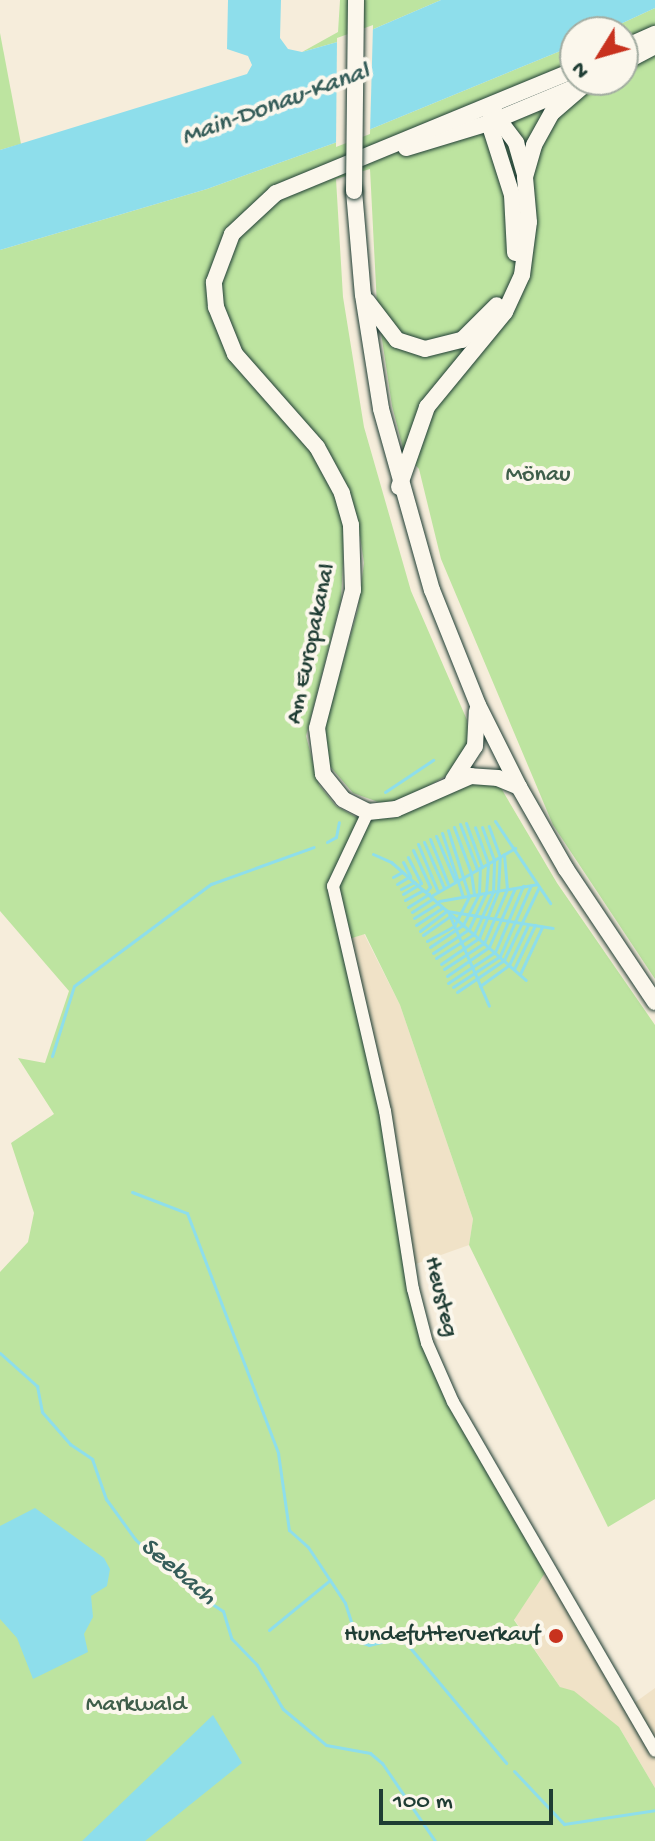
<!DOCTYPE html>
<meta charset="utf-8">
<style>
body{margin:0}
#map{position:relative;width:655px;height:1841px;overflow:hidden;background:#f6eddb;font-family:"Gochi Hand",sans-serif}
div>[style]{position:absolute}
.built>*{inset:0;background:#f0e2c7}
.green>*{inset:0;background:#bde4a0}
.water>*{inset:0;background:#8edeeb}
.pier>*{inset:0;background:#f6eddb}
.stream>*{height:3px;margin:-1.5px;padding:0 1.5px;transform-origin:1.5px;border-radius:1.5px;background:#8edeeb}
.roads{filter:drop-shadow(0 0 2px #1f3d34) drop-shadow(0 0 2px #1f3d34)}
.street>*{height:12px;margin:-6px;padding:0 6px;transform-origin:6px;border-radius:6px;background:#fbf7ec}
.secondary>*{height:16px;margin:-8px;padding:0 8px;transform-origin:8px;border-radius:8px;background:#fbf7ec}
.bridges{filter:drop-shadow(0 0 2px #1f3d34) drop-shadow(0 0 2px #1f3d34)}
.secondary-bridge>*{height:16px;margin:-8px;padding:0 8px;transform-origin:8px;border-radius:8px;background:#fbf7ec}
.dots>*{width:22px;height:22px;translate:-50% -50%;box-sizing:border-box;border:4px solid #fbf7ec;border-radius:50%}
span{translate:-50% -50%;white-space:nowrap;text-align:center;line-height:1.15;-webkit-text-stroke:8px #fbf7ec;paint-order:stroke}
.park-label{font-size:24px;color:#3f5e4a}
.street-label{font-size:24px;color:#1f3d34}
.poi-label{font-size:24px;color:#1f3d34}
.right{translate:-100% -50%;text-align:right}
.water-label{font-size:26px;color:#355d59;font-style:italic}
.north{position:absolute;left:559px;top:16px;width:80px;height:80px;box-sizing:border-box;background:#fbf7ec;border:2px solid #a3ada2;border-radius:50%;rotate:233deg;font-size:22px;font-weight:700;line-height:32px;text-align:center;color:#1f3d34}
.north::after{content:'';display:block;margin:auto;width:28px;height:36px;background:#c8321e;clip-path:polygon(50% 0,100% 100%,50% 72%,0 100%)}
.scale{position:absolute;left:379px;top:1789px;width:174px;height:36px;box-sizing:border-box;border:4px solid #1f3d34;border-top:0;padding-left:10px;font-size:24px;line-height:28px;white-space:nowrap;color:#1f3d34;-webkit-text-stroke:6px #fbf7ec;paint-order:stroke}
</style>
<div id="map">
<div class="built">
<div style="clip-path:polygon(364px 934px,400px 1005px,473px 1219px,469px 1245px,410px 1266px,383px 1076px,349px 939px)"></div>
<div style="clip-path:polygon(549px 1567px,630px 1706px,655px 1688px,655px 1788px,619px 1727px,560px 1687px,514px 1619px)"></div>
</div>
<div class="green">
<div style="clip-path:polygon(340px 0,441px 0,355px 37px,302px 52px,338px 32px)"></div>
<div style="clip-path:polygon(655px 8px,655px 979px,553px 825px,441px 559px,419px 469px,404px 452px,392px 406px,377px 306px,370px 169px,336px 179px,343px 297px,364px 427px,411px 591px,467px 720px,469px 745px,454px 771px,401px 802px,381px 803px,353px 793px,328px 764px,322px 736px,358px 609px,364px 563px,360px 536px,344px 543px,341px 600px,306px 736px,319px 785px,336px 806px,358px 818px,393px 818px,480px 779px,501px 788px,557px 883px,655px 1025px,655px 1499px,608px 1527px,469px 1245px,473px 1219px,400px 1005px,365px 934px,349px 939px,383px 1076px,427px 1342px,549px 1567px,514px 1620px,560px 1687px,574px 1691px,619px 1727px,655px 1788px,655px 1841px,0 1841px,0 1272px,28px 1242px,34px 1213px,11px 1143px,54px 1114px,18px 1058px,45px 1063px,69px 991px,0 911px,0 250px,207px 189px,354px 136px,575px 45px,575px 80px,623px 80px,623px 32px,603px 32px)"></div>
<div style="clip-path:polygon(0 33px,21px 144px,0 150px)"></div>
</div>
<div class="water">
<div style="clip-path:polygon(228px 0,281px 0,280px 38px,288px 49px,302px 52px,355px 37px,441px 0,655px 0,655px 8px,603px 32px,575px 32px,575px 45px,354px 136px,207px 189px,0 250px,0 150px,247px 74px,252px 65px,248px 56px,227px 49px)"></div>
<div style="clip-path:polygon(35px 1508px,104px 1558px,110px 1569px,107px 1586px,91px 1596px,93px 1617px,84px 1634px,88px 1652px,33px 1679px,17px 1638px,0 1619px,0 1526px)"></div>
<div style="clip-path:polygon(213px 1715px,242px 1763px,145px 1841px,82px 1841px)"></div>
</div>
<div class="pier">
<div style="clip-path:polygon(373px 25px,370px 134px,336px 147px,337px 38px)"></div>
</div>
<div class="stream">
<div style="left:385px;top:792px;width:58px;rotate:-33.7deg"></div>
<div style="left:495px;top:821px;width:99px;rotate:56.1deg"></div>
<div style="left:466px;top:823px;width:47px;rotate:70deg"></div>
<div style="left:460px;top:824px;width:48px;rotate:69.3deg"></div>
<div style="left:454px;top:827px;width:49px;rotate:69.7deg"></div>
<div style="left:471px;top:873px;width:22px;rotate:82deg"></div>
<div style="left:442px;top:833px;width:67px;rotate:71.8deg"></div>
<div style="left:436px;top:836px;width:49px;rotate:67.1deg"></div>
<div style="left:430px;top:839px;width:48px;rotate:68.2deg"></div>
<div style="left:327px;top:842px;width:10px;rotate:-29deg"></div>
<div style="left:336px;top:837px;width:15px;rotate:-79deg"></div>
<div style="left:424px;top:842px;width:50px;rotate:66.5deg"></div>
<div style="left:418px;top:844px;width:52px;rotate:67.4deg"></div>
<div style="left:413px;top:850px;width:41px;rotate:65.3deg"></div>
<div style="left:430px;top:887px;width:6px;rotate:129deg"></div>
<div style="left:373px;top:854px;width:20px;rotate:24deg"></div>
<div style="left:391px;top:862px;width:179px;rotate:41.2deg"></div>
<div style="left:403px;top:862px;width:16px;rotate:63deg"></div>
<div style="left:393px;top:877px;width:10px;rotate:-29deg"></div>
<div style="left:397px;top:884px;width:12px;rotate:-31deg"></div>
<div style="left:401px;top:889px;width:15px;rotate:-28deg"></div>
<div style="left:403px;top:894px;width:21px;rotate:-31deg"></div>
<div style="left:421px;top:883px;width:29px;rotate:-117deg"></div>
<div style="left:431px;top:896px;width:97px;rotate:-29.7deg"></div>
<div style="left:405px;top:900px;width:21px;rotate:-29deg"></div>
<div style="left:439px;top:901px;width:99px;rotate:-9.8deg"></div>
<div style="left:408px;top:907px;width:25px;rotate:-32deg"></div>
<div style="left:447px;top:911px;width:107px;rotate:9.1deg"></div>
<div style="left:412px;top:912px;width:24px;rotate:-33deg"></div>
<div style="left:449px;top:914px;width:100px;rotate:66.5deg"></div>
<div style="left:414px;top:918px;width:28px;rotate:-32deg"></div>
<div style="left:416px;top:925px;width:31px;rotate:-33deg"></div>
<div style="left:420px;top:931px;width:34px;rotate:-37deg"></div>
<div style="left:423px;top:935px;width:32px;rotate:-35deg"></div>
<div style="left:427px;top:941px;width:31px;rotate:-29deg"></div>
<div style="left:454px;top:926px;width:34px;rotate:-63deg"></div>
<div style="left:469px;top:896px;width:69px;rotate:-107.7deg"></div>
<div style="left:430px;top:947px;width:40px;rotate:-34deg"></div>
<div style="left:463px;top:925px;width:35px;rotate:-63deg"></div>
<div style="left:479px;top:894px;width:26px;rotate:-88deg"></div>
<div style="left:433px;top:953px;width:43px;rotate:-33.7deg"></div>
<div style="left:469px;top:929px;width:40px;rotate:-65deg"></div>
<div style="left:486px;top:893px;width:30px;rotate:-86deg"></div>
<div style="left:488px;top:863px;width:38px;rotate:-110deg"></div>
<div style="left:436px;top:958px;width:45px;rotate:-32.3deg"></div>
<div style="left:474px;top:934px;width:46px;rotate:-65.7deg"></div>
<div style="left:493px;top:892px;width:32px;rotate:-88deg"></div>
<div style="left:494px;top:860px;width:35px;rotate:-110deg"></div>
<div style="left:441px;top:964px;width:46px;rotate:-34.4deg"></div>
<div style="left:479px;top:938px;width:51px;rotate:-68deg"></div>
<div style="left:498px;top:891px;width:34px;rotate:-87deg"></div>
<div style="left:500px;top:857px;width:33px;rotate:-110deg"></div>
<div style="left:444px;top:969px;width:48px;rotate:-33deg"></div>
<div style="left:484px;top:943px;width:59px;rotate:-66.9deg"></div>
<div style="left:507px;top:889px;width:35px;rotate:-95deg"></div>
<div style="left:514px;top:969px;width:49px;rotate:-64.5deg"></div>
<div style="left:520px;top:974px;width:52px;rotate:-64.9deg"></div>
<div style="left:447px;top:976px;width:51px;rotate:-34.6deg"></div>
<div style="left:489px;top:947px;width:64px;rotate:-66.2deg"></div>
<div style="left:448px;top:983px;width:56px;rotate:-33.4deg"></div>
<div style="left:495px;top:952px;width:72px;rotate:-67deg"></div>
<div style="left:480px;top:986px;width:36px;rotate:-36deg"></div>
<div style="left:509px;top:965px;width:44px;rotate:-64.6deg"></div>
<div style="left:453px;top:987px;width:56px;rotate:-33.4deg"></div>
<div style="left:500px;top:956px;width:77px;rotate:-66.4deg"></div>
<div style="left:457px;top:992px;width:57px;rotate:-34.2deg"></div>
<div style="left:504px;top:960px;width:81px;rotate:-64.4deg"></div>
<div style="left:52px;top:1056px;width:73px;rotate:-72.6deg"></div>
<div style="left:74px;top:986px;width:171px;rotate:-36.7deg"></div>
<div style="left:211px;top:884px;width:109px;rotate:-19.8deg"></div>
<div style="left:132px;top:1192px;width:59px;rotate:20.9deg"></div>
<div style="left:187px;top:1213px;width:257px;rotate:69.2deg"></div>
<div style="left:278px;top:1453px;width:78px;rotate:81.9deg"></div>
<div style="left:289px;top:1530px;width:25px;rotate:42deg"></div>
<div style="left:308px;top:1547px;width:67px;rotate:56.5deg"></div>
<div style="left:345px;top:1603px;width:40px;rotate:72deg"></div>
<div style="left:357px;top:1641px;width:13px;rotate:18deg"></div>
<div style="left:369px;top:1645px;width:29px;rotate:-14deg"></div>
<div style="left:397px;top:1638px;width:12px;rotate:31deg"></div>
<div style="left:407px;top:1644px;width:155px;rotate:50.2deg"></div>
<div style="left:0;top:1353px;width:50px;rotate:41.7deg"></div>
<div style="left:37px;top:1386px;width:26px;rotate:79deg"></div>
<div style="left:42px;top:1412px;width:43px;rotate:48.8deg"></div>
<div style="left:70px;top:1444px;width:27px;rotate:34deg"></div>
<div style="left:92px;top:1459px;width:42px;rotate:70.7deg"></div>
<div style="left:106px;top:1499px;width:49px;rotate:54.1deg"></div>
<div style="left:135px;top:1539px;width:44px;rotate:45deg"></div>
<div style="left:166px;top:1570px;width:26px;rotate:21deg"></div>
<div style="left:190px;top:1579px;width:26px;rotate:53deg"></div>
<div style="left:206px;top:1600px;width:20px;rotate:33deg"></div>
<div style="left:223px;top:1611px;width:28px;rotate:73deg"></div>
<div style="left:231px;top:1638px;width:37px;rotate:46deg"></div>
<div style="left:257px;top:1665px;width:51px;rotate:59.4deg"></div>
<div style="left:283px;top:1709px;width:56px;rotate:39.9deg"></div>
<div style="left:326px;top:1745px;width:45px;rotate:10.3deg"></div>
<div style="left:370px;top:1753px;width:16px;rotate:40deg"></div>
<div style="left:382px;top:1763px;width:94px;rotate:55.8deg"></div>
<div style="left:269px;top:1630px;width:79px;rotate:-39.3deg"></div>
<div style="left:514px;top:1771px;width:73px;rotate:46.7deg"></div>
<div style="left:564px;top:1824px;width:92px;rotate:-8.7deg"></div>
</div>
<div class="roads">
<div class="street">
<div style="left:368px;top:812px;width:82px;rotate:115.3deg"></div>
<div style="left:333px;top:886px;width:231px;rotate:77deg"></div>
<div style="left:385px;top:1111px;width:180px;rotate:81.1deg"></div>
<div style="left:413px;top:1289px;width:56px;rotate:75.5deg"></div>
<div style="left:427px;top:1343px;width:64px;rotate:66.2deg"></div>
<div style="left:453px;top:1402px;width:403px;rotate:59.9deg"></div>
</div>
<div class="secondary">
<div style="left:623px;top:48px;width:35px;rotate:-24deg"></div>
<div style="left:623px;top:63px;width:36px;rotate:-28deg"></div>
<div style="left:495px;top:104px;width:20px;rotate:108deg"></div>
<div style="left:489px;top:123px;width:76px;rotate:72.3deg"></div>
<div style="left:512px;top:195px;width:58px;rotate:87deg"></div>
<div style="left:493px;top:112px;width:39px;rotate:53deg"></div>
<div style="left:516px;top:143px;width:33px;rotate:74deg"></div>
<div style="left:406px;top:148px;width:87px;rotate:-16.8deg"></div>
<div style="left:489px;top:123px;width:93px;rotate:-22.7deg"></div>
<div style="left:354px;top:191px;width:104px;rotate:85.1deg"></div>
<div style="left:363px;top:295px;width:115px;rotate:81deg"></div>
<div style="left:381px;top:409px;width:188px;rotate:74.3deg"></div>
<div style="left:432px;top:590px;width:124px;rotate:68.2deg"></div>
<div style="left:478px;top:705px;width:92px;rotate:63.4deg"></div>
<div style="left:519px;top:787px;width:95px;rotate:60.2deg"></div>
<div style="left:566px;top:869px;width:160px;rotate:56.2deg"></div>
<div style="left:367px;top:301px;width:49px;rotate:52.4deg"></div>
<div style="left:397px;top:340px;width:29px;rotate:18deg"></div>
<div style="left:425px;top:349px;width:38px;rotate:-14deg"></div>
<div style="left:462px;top:340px;width:49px;rotate:-45deg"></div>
<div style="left:399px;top:487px;width:85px;rotate:-70.7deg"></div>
<div style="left:427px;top:407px;width:123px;rotate:-50.6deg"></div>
<div style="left:505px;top:312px;width:41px;rotate:-65.3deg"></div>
<div style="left:522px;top:275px;width:53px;rotate:-82.5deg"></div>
<div style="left:529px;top:222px;width:45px;rotate:-95.1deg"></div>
<div style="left:525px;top:177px;width:33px;rotate:-74deg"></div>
<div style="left:534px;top:145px;width:37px;rotate:-61deg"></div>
<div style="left:552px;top:113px;width:49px;rotate:-40.9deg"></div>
<div style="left:453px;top:780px;width:40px;rotate:-57.1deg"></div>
<div style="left:475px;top:746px;width:35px;rotate:-87deg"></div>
<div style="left:519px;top:787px;width:23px;rotate:-157deg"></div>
<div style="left:498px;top:778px;width:27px;rotate:-176deg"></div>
<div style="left:471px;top:776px;width:82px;rotate:156.3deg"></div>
<div style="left:396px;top:809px;width:28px;rotate:174deg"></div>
<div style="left:368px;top:812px;width:28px;rotate:-153deg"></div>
<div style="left:343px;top:799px;width:32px;rotate:-129deg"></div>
<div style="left:323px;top:774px;width:46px;rotate:-97.4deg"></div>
<div style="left:317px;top:728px;width:143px;rotate:-75.4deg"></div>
<div style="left:353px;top:590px;width:65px;rotate:-91.8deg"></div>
<div style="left:351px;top:525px;width:33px;rotate:-106deg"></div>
<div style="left:342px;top:493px;width:52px;rotate:-118.5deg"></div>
<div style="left:317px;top:447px;width:124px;rotate:-131.4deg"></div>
<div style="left:235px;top:354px;width:51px;rotate:-112deg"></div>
<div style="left:216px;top:307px;width:25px;rotate:-95deg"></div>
<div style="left:214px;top:282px;width:51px;rotate:-69.4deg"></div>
<div style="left:232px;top:234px;width:60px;rotate:-43deg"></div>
<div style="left:276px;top:193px;width:323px;rotate:-22.4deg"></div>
</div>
</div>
<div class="bridges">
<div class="secondary-bridge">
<div style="left:354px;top:191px;width:191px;rotate:-89.4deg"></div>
</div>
</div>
<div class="dots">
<div style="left:556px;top:1636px;background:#c8321e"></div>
</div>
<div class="park-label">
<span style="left:538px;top:476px">Mönau</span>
<span style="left:136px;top:1706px">Markwald</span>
</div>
<div class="street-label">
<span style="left:312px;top:644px;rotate:-78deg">Am Europakanal</span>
<span style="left:440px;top:1297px;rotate:76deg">Heusteg</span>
</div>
<div class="poi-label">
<span class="right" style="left:540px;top:1636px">Hundefutterverkauf</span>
</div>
<div class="water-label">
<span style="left:276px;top:106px;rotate:-20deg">Main-Donau-Kanal</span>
<span style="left:177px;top:1573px;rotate:40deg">Seebach</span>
</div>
<div class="north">N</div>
<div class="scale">100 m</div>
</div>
